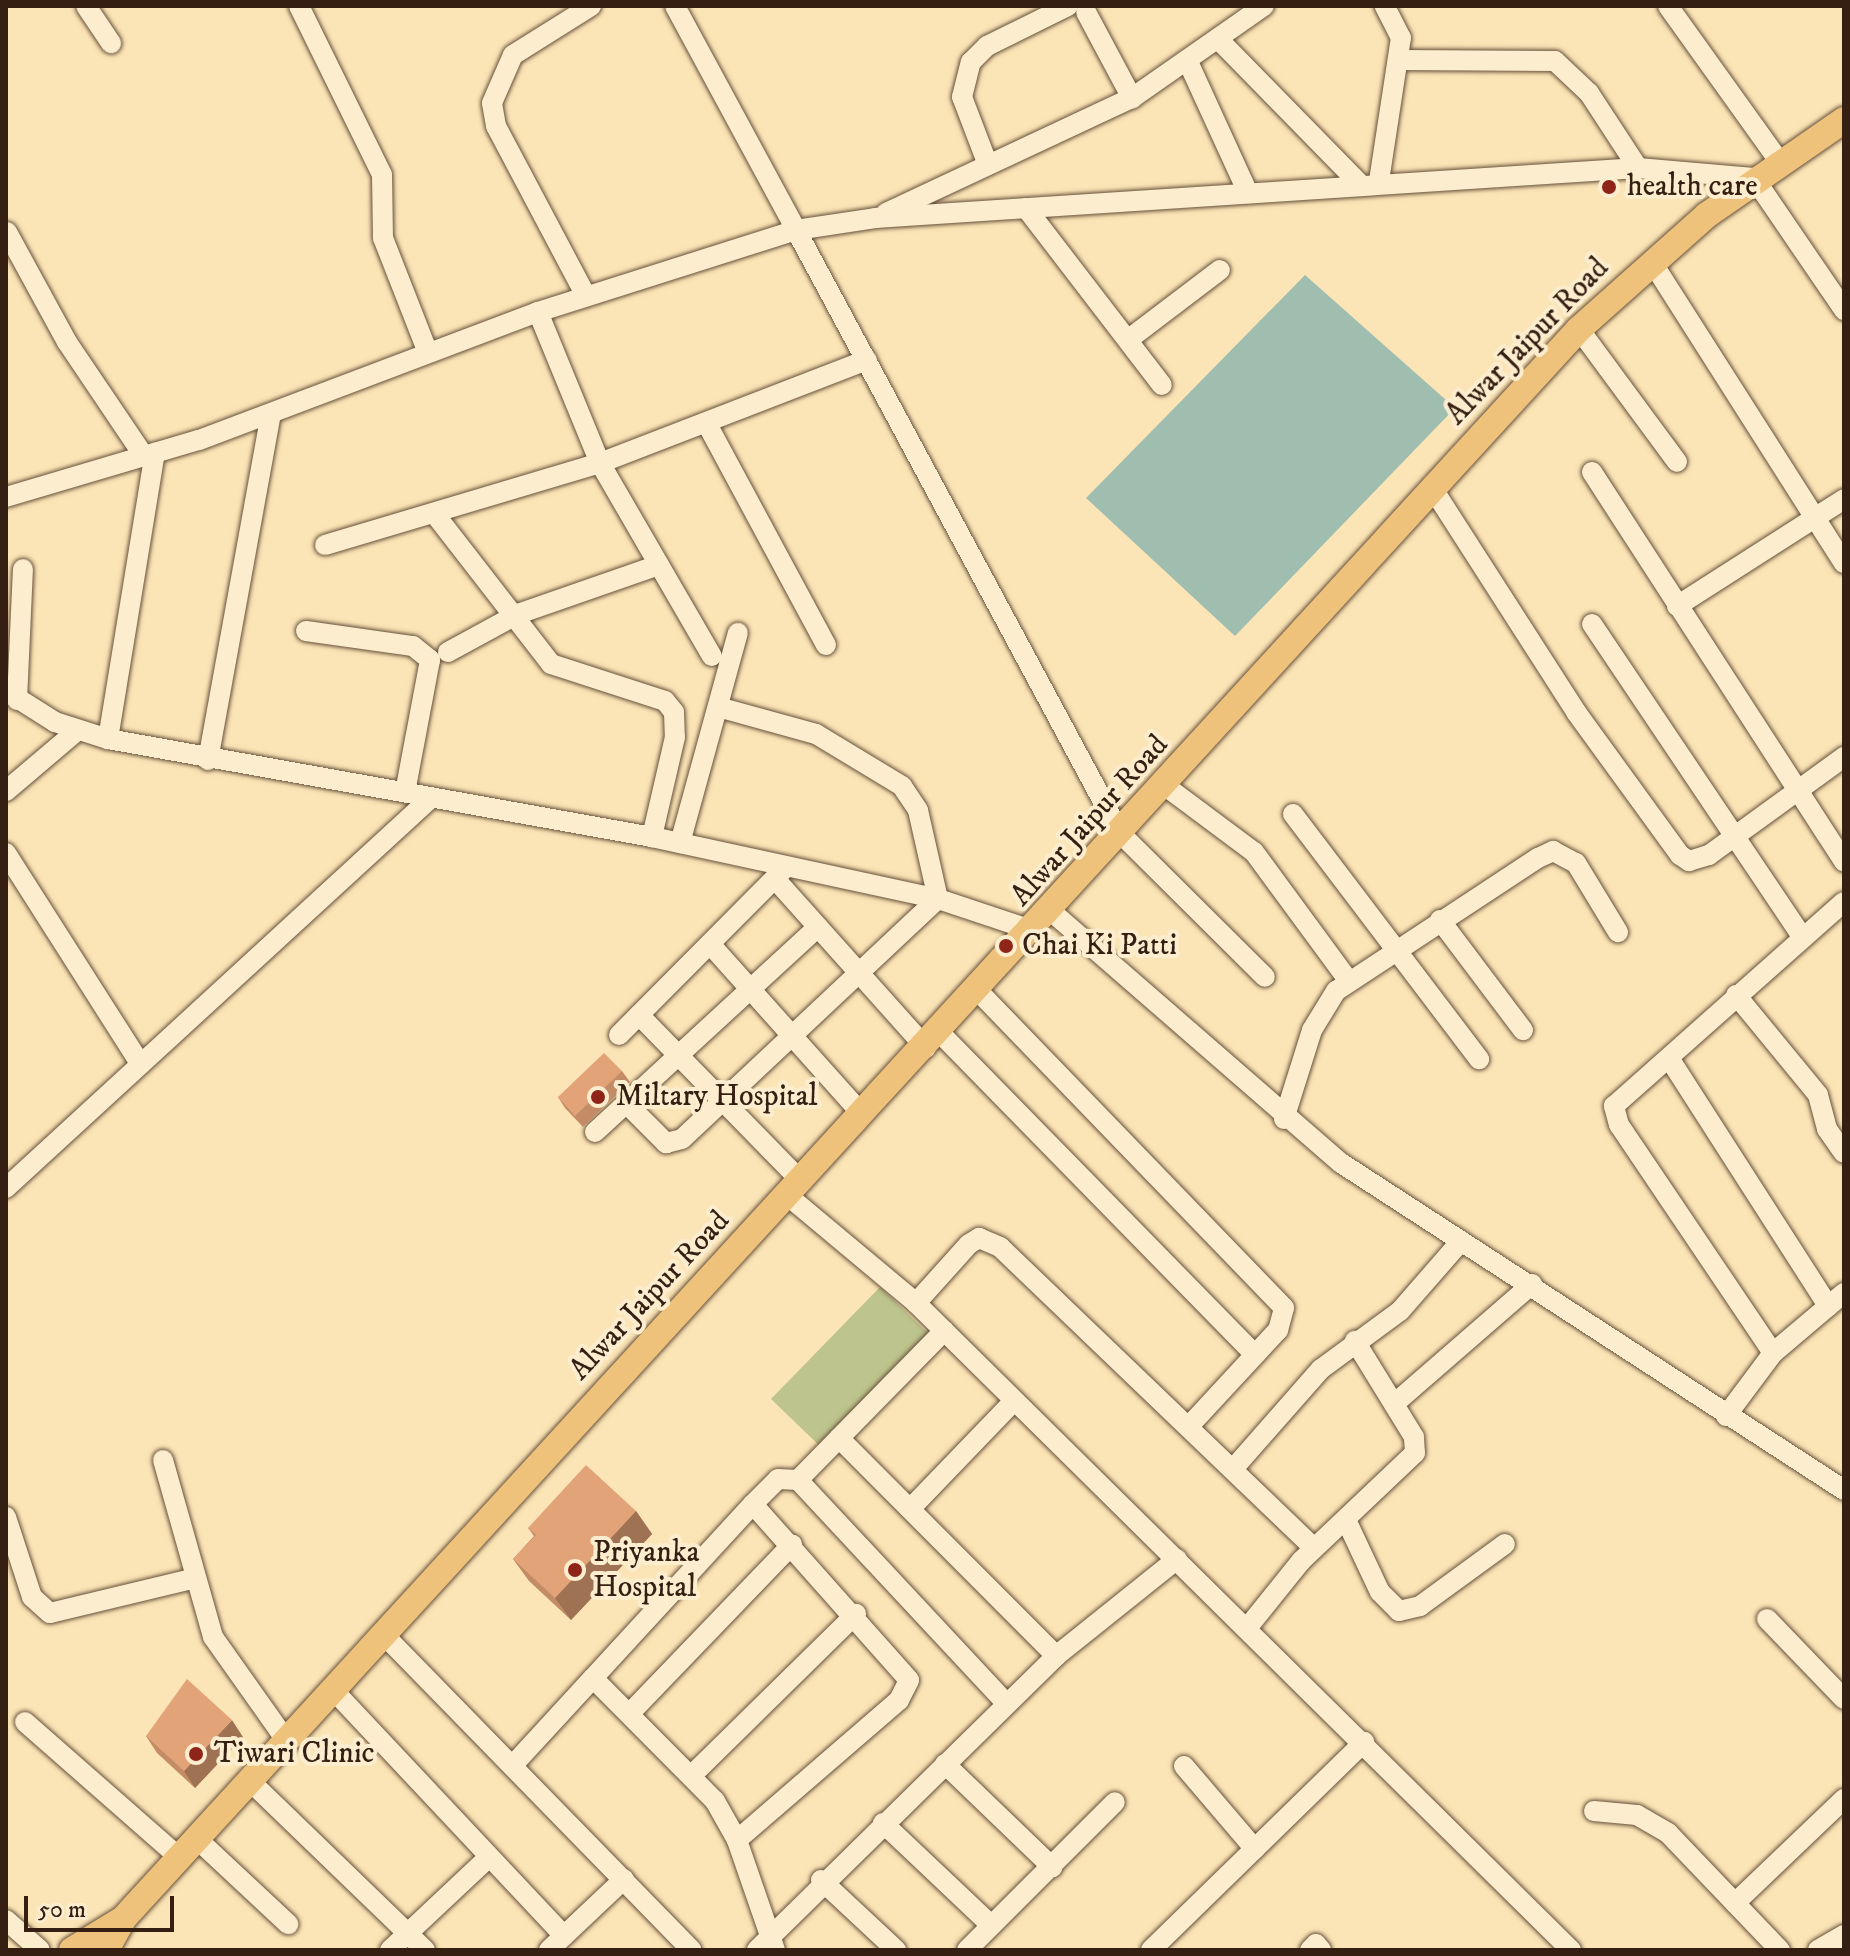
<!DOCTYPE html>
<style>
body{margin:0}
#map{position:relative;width:1850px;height:1956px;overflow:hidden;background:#fbe4b5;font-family:"IM FELL DW Pica",serif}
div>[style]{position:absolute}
.green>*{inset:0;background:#bec48d}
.water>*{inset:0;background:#9fbeb0}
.roads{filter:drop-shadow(0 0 2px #66503b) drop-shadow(0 0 2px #66503b)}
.minor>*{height:20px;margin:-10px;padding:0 10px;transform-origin:10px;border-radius:10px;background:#fcedcf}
.major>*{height:26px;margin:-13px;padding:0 13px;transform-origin:13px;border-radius:13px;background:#eec27a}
.wall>*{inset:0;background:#c38c67}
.shaded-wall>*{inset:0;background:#9f7254}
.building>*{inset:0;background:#e3a378}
.dots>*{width:22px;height:22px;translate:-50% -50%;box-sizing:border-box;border:4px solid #fcedcf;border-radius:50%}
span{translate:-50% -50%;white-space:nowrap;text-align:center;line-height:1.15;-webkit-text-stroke:8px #fcedcf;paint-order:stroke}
.poi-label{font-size:30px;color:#351e12}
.left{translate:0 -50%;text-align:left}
.street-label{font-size:30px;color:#351e12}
.frame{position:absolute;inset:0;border:8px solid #351e12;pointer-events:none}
.scale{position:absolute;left:24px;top:1896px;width:150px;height:36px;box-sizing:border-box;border:4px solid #351e12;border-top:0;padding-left:10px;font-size:24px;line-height:28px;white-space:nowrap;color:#351e12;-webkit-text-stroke:6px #fcedcf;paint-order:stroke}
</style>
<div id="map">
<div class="green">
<div style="clip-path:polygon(880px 1287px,935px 1340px,827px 1453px,771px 1399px)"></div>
</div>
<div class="water">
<div style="clip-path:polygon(1305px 275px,1455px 408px,1235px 636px,1086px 498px)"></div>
</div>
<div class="roads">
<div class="minor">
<div style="left:86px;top:6px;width:45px;rotate:56deg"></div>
<div style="left:299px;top:6px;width:188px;rotate:63.8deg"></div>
<div style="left:382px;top:175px;width:63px;rotate:89.1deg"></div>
<div style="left:383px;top:238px;width:123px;rotate:68.6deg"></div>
<div style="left:675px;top:6px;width:255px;rotate:61.6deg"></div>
<div style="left:796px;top:230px;width:80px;rotate:-8.6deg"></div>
<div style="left:875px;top:218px;width:765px;rotate:-3.75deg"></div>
<div style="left:1638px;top:168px;width:116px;rotate:4.9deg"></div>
<div style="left:1754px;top:178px;width:160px;rotate:55.7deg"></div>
<div style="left:1668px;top:6px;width:191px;rotate:54.4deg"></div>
<div style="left:1086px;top:12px;width:98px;rotate:61.9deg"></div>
<div style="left:1220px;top:41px;width:200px;rotate:45.6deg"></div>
<div style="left:1399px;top:60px;width:156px;rotate:0.4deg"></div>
<div style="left:1555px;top:61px;width:47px;rotate:43.3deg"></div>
<div style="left:1589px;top:93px;width:90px;rotate:56.8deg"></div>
<div style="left:1189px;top:64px;width:142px;rotate:65.4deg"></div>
<div style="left:988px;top:165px;width:73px;rotate:-110.9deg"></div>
<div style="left:962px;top:97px;width:36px;rotate:-76deg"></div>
<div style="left:971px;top:62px;width:23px;rotate:-45deg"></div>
<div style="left:987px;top:46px;width:90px;rotate:-26.3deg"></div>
<div style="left:1379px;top:181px;width:145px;rotate:-81.3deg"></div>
<div style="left:1401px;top:38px;width:36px;rotate:-117deg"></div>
<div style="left:1026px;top:208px;width:223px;rotate:52.5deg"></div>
<div style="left:886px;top:213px;width:272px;rotate:-25.1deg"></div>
<div style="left:1132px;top:98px;width:161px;rotate:-34.9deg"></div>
<div style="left:7px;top:232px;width:125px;rotate:61.4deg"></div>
<div style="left:67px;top:342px;width:138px;rotate:56deg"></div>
<div style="left:1652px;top:262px;width:357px;rotate:57.5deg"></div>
<div style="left:586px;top:296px;width:192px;rotate:-117.9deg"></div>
<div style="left:496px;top:126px;width:23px;rotate:-100deg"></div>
<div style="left:492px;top:103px;width:52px;rotate:-66.4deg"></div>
<div style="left:513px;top:55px;width:92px;rotate:-32.1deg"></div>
<div style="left:538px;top:312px;width:163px;rotate:67.7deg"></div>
<div style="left:600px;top:463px;width:223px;rotate:59.9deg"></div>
<div style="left:1579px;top:329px;width:165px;rotate:53.6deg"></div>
<div style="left:1129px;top:339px;width:114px;rotate:-37.2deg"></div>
<div style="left:707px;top:424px;width:251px;rotate:61.7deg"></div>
<div style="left:1592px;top:472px;width:464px;rotate:57.1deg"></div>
<div style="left:1433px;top:489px;width:265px;rotate:57.3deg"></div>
<div style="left:1576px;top:712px;width:177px;rotate:54deg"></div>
<div style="left:1680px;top:855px;width:11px;rotate:34deg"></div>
<div style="left:1689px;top:861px;width:21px;rotate:-17deg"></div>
<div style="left:1709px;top:855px;width:167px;rotate:-36deg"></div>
<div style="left:6px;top:497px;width:201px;rotate:-16.5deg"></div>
<div style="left:199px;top:440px;width:362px;rotate:-20.7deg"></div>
<div style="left:538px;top:312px;width:271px;rotate:-17.6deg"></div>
<div style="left:796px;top:230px;width:685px;rotate:61.75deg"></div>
<div style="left:1120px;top:833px;width:204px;rotate:44.8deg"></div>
<div style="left:434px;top:513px;width:191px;rotate:52.2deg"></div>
<div style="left:551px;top:664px;width:120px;rotate:18deg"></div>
<div style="left:665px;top:701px;width:14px;rotate:51deg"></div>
<div style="left:674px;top:712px;width:25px;rotate:88deg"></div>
<div style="left:675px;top:737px;width:103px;rotate:103deg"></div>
<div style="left:325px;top:545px;width:287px;rotate:-16.6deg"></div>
<div style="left:600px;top:463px;width:286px;rotate:-21.1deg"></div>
<div style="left:1677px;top:606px;width:198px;rotate:-32.6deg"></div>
<div style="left:1592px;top:624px;width:375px;rotate:56.1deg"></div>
<div style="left:306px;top:631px;width:108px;rotate:8deg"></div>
<div style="left:413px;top:646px;width:22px;rotate:39deg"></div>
<div style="left:430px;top:660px;width:134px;rotate:100.7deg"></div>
<div style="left:448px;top:652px;width:80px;rotate:-28.5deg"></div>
<div style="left:518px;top:614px;width:146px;rotate:-19.2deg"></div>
<div style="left:6px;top:691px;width:58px;rotate:32.3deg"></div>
<div style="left:55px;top:722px;width:56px;rotate:17.8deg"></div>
<div style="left:108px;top:739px;width:553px;rotate:10.21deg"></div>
<div style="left:652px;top:837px;width:293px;rotate:12.2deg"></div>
<div style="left:938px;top:899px;width:101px;rotate:18.4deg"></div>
<div style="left:17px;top:700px;width:131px;rotate:-87.4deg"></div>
<div style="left:108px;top:739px;width:290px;rotate:-80.7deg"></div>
<div style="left:208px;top:760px;width:351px;rotate:-79.7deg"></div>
<div style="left:1164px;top:785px;width:112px;rotate:36.7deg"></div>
<div style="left:1254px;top:852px;width:159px;rotate:53.7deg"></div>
<div style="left:6px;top:791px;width:94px;rotate:-40.3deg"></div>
<div style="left:1293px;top:814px;width:308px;rotate:52.8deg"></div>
<div style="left:680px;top:843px;width:218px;rotate:-74.6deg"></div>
<div style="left:6px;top:853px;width:248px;rotate:57.5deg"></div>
<div style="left:776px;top:880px;width:225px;rotate:48.2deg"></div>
<div style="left:1052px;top:912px;width:383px;rotate:41deg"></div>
<div style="left:1341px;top:1163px;width:600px;rotate:33.03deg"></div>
<div style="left:1440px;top:920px;width:138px;rotate:53deg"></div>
<div style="left:710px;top:944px;width:229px;rotate:48.2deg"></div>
<div style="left:979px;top:992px;width:439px;rotate:46deg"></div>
<div style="left:1284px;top:1308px;width:23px;rotate:105deg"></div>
<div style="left:1278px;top:1330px;width:131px;rotate:132.8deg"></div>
<div style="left:1736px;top:995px;width:129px;rotate:50.6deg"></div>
<div style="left:1818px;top:1095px;width:35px;rotate:75deg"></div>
<div style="left:1827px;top:1129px;width:29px;rotate:55deg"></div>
<div style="left:639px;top:1015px;width:232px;rotate:45.7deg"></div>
<div style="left:940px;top:1033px;width:450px;rotate:45.6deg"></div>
<div style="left:619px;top:1035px;width:237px;rotate:-45.2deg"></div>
<div style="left:1669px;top:1058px;width:295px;rotate:57.3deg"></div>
<div style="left:626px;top:1103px;width:57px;rotate:45deg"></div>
<div style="left:666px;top:1143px;width:16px;rotate:-14deg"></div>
<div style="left:682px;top:1139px;width:351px;rotate:-43.2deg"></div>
<div style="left:938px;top:899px;width:91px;rotate:-102.7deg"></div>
<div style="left:918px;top:810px;width:29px;rotate:-124deg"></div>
<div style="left:902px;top:786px;width:100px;rotate:-148.8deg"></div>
<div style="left:816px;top:734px;width:102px;rotate:-164.6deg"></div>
<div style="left:1284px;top:1119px;width:93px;rotate:-72.5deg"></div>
<div style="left:1312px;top:1030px;width:46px;rotate:-58.4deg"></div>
<div style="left:1336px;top:991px;width:242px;rotate:-33.4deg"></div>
<div style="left:1538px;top:858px;width:17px;rotate:-25deg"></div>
<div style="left:1553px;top:851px;width:26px;rotate:28deg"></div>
<div style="left:1576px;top:863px;width:81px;rotate:58.7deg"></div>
<div style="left:595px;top:1132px;width:303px;rotate:-42.6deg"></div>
<div style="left:6px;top:1188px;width:578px;rotate:-42.55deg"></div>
<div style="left:787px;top:1195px;width:168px;rotate:39.9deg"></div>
<div style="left:916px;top:1303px;width:921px;rotate:44.65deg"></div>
<div style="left:916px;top:1303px;width:79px;rotate:-48.1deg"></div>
<div style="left:969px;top:1244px;width:12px;rotate:-31deg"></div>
<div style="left:979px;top:1238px;width:23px;rotate:23deg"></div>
<div style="left:1000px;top:1247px;width:435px;rotate:43.8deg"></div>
<div style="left:1773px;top:1353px;width:275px;rotate:-124deg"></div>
<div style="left:1619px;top:1125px;width:20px;rotate:-105deg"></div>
<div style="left:1614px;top:1106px;width:307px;rotate:-41.6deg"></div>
<div style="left:1394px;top:1404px;width:183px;rotate:-41deg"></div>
<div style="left:1726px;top:1416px;width:79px;rotate:-53.3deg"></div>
<div style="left:1773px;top:1353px;width:93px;rotate:-40.2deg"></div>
<div style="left:839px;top:1438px;width:308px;rotate:45.1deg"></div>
<div style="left:163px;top:1460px;width:184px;rotate:74.2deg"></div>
<div style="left:213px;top:1637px;width:130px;rotate:54.7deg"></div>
<div style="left:1233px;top:1469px;width:133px;rotate:-48.7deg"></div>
<div style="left:1321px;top:1369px;width:98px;rotate:-36.3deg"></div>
<div style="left:1400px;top:1311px;width:93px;rotate:-48.9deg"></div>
<div style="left:798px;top:1480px;width:209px;rotate:-45.6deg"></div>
<div style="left:910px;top:1509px;width:149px;rotate:-46.1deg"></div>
<div style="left:6px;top:1517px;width:84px;rotate:72deg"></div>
<div style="left:32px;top:1597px;width:24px;rotate:42deg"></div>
<div style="left:50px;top:1613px;width:150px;rotate:-13.5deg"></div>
<div style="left:1347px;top:1522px;width:77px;rotate:64.8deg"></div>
<div style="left:1380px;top:1592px;width:27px;rotate:45deg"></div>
<div style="left:1399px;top:1611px;width:22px;rotate:-13deg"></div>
<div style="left:1420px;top:1606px;width:105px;rotate:-36.1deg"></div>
<div style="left:1767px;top:1619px;width:111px;rotate:46.1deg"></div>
<div style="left:1248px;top:1627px;width:85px;rotate:-51.2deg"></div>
<div style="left:1301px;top:1561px;width:157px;rotate:-43.5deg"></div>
<div style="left:1415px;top:1453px;width:16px;rotate:-94deg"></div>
<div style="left:1414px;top:1437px;width:113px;rotate:-121.6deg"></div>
<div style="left:387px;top:1638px;width:436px;rotate:45.7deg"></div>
<div style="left:336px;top:1693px;width:333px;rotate:46.8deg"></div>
<div style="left:632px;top:1711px;width:231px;rotate:-46.1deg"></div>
<div style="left:25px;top:1722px;width:206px;rotate:41.3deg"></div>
<div style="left:945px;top:1764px;width:149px;rotate:43.9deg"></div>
<div style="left:513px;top:1765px;width:118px;rotate:-47.4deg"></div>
<div style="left:1184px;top:1766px;width:109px;rotate:49.5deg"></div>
<div style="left:692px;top:1775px;width:230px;rotate:-44.5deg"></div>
<div style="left:251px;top:1782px;width:242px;rotate:44deg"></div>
<div style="left:1594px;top:1811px;width:43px;rotate:5.3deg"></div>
<div style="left:1637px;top:1815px;width:36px;rotate:30deg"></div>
<div style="left:1668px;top:1833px;width:162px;rotate:46.3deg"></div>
<div style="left:883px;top:1823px;width:149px;rotate:43.4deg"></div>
<div style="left:197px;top:1839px;width:125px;rotate:43deg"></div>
<div style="left:737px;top:1840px;width:214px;rotate:-40.8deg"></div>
<div style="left:899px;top:1700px;width:22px;rotate:-63deg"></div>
<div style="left:909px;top:1680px;width:235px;rotate:-131.6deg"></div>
<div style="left:821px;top:1880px;width:103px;rotate:43deg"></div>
<div style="left:1735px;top:1903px;width:151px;rotate:-43.7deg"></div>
<div style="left:6px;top:1920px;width:45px;rotate:41.4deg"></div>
<div style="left:390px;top:1950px;width:136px;rotate:-43.2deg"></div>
<div style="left:549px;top:1950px;width:103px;rotate:-43.4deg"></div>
<div style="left:757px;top:1950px;width:419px;rotate:-44.5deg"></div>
<div style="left:1056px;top:1656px;width:155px;rotate:-38.7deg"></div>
<div style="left:775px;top:1950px;width:116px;rotate:-109.1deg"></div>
<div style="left:737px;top:1840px;width:45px;rotate:-119.4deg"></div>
<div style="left:715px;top:1801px;width:173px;rotate:-134.8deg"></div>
<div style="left:593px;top:1678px;width:236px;rotate:-47.4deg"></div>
<div style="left:753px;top:1504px;width:35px;rotate:-45deg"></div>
<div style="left:778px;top:1479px;width:20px;rotate:3deg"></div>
<div style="left:798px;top:1480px;width:306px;rotate:47deg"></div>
<div style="left:967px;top:1950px;width:209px;rotate:-45deg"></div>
<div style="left:1151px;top:1950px;width:298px;rotate:-44.3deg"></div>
<div style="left:1310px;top:1950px;width:8px;rotate:-45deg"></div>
<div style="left:1316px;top:1944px;width:8px;rotate:50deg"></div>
<div style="left:1818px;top:1950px;width:30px;rotate:-30deg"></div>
</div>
<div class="major">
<div style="left:72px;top:1950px;width:60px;rotate:-31.3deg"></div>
<div style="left:106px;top:1950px;width:35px;rotate:-61deg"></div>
<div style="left:123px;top:1919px;width:2156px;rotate:-47.52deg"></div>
<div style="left:1579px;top:329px;width:171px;rotate:-41.7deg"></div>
<div style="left:1707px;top:215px;width:167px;rotate:-34.7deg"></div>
</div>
</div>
<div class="wall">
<div style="clip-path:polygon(622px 1071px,630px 1082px,583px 1127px,565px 1108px,558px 1097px)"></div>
<div style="clip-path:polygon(636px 1511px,652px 1534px,571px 1620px,529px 1581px,513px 1559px,534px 1536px,528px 1528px)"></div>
<div style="clip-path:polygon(146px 1736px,243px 1737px,195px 1788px,157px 1753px)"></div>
</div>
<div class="shaded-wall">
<div style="clip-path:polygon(636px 1511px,652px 1534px,571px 1620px,555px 1598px)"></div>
<div style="clip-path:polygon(232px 1720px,243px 1737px,195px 1788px,184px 1771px)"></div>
</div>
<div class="building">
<div style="clip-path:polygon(604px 1053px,622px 1071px,575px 1116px,558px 1097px)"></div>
<div style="clip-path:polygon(586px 1465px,636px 1511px,555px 1598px,513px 1559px,536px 1535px,528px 1528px)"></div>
<div style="clip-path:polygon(187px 1679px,232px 1720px,184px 1771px,146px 1736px)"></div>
</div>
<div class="dots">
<div style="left:1609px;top:187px;background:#8f2418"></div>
<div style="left:1006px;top:946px;background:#8f2418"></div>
<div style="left:598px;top:1097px;background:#8f2418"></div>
<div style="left:575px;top:1570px;background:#8f2418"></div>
<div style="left:196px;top:1754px;background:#8f2418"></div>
</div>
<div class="poi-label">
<span class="left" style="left:1627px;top:187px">health care</span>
<span class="left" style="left:1022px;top:946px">Chai Ki Patti</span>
<span class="left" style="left:616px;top:1097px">Miltary Hospital</span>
<span class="left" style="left:593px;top:1570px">Priyanka<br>Hospital</span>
<span class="left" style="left:214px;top:1754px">Tiwari Clinic</span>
</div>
<div class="street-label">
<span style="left:1528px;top:342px;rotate:-46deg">Alwar Jaipur Road</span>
<span style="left:1090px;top:821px;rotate:-48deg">Alwar Jaipur Road</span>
<span style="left:650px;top:1296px;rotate:-47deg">Alwar Jaipur Road</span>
</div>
<div class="frame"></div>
<div class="scale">50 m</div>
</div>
